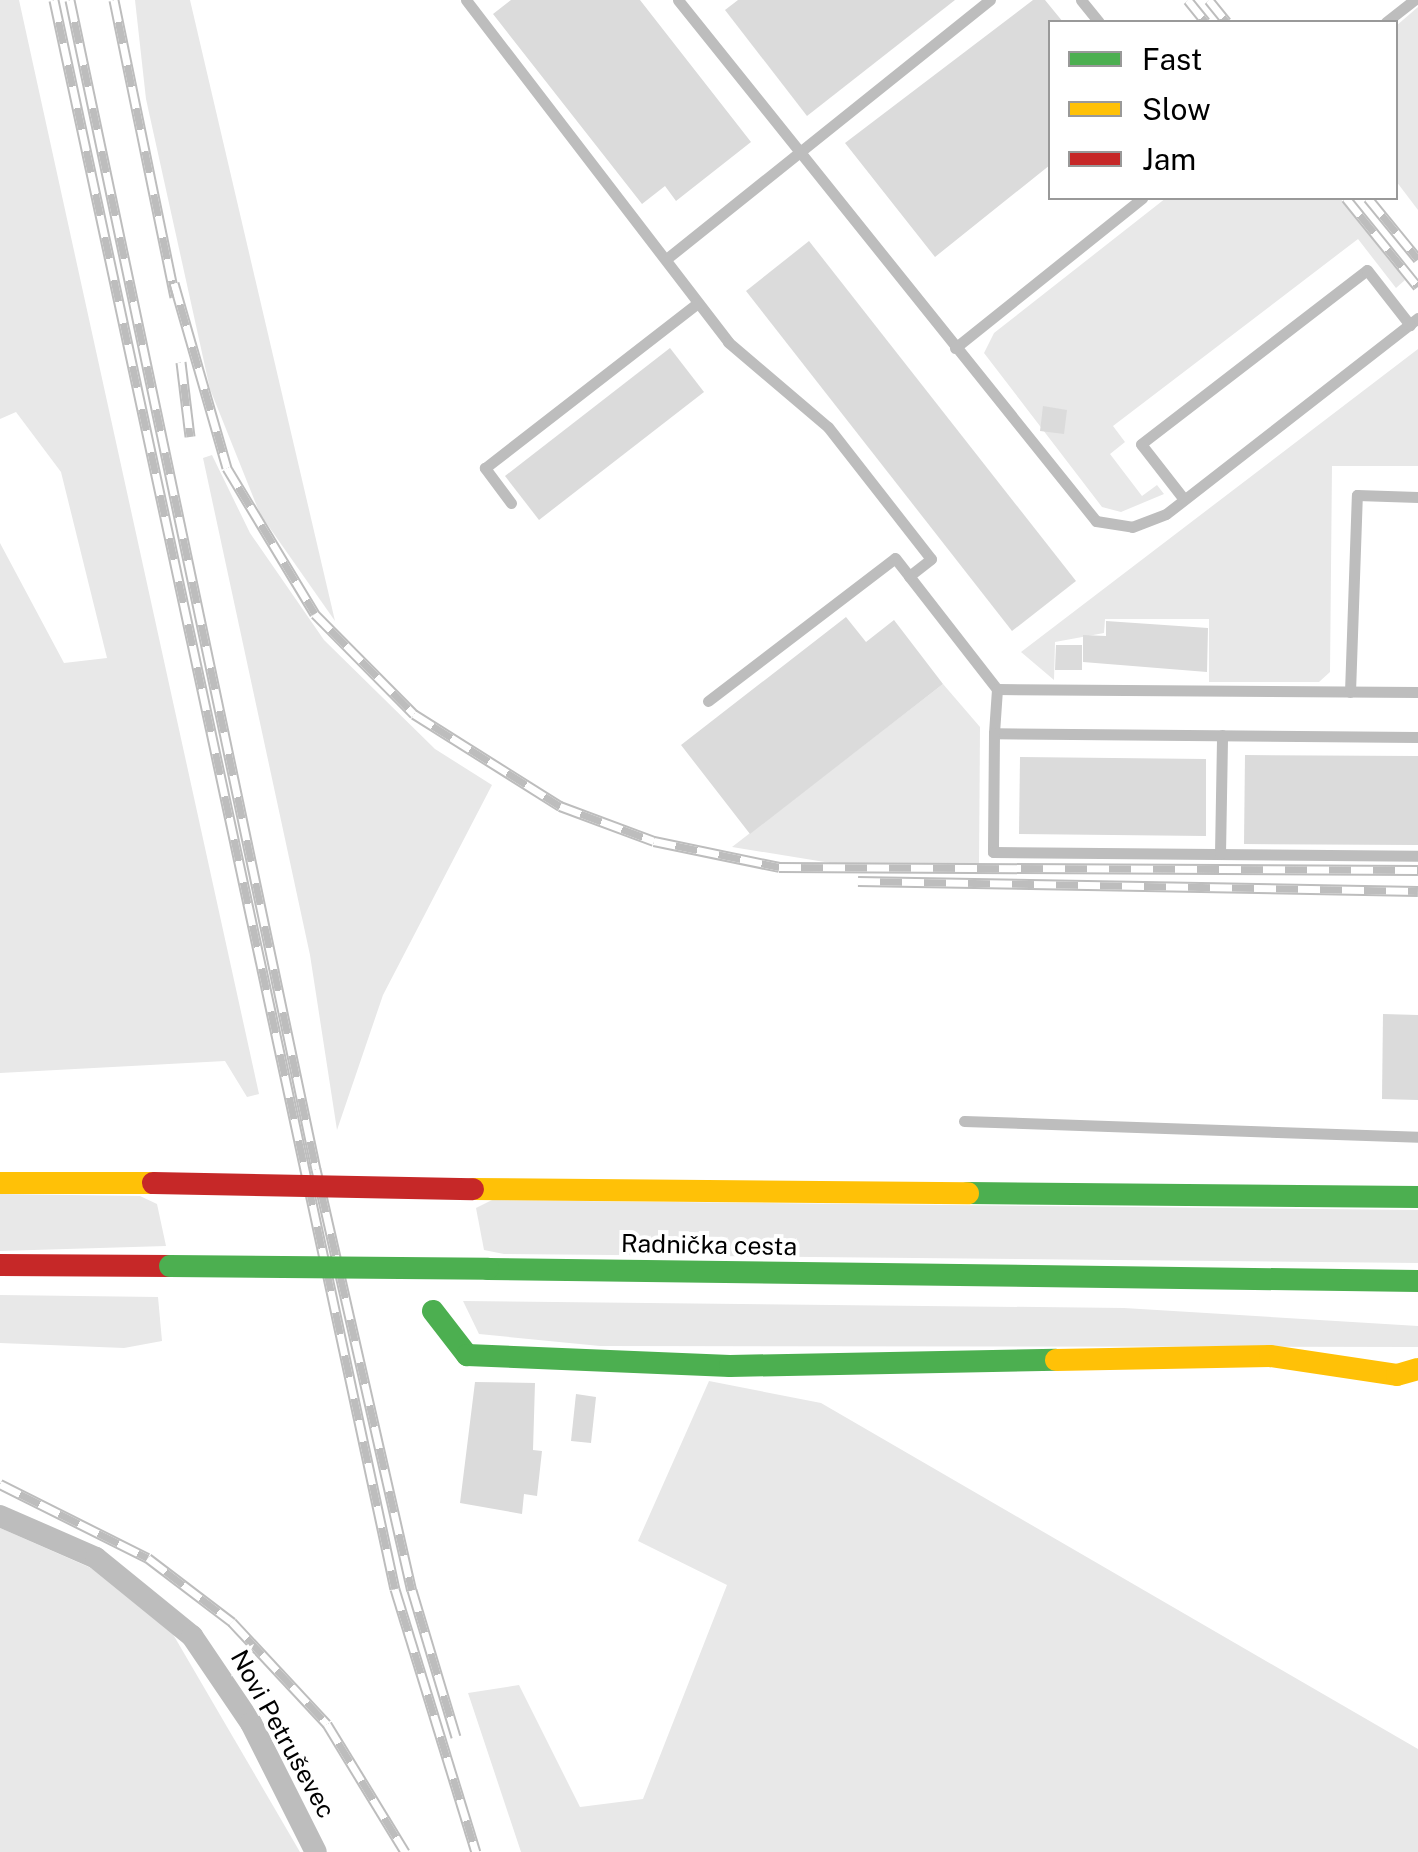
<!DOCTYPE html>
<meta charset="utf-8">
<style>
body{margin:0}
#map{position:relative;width:1418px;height:1852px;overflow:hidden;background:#fff;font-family:"Public Sans",sans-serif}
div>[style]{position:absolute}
.green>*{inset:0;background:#e8e8e8}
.building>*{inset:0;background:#dbdbdb}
.lane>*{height:11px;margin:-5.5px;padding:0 5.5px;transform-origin:5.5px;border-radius:5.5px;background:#bdbdbd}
.street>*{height:22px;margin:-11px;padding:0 11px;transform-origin:11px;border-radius:11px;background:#bdbdbd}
.fast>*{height:22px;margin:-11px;padding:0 11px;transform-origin:11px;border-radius:11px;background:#4caf50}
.slow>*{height:22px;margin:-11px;padding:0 11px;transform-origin:11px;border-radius:11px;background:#ffc107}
.jam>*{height:22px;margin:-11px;padding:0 11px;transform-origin:11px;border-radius:11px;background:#c62828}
.rail>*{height:11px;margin-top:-5.5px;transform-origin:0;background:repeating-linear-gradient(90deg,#fff 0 22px,#bdbdbd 0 44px);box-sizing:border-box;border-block:2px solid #bdbdbd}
.fast-bridge>*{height:22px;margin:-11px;padding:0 11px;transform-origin:11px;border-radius:11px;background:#4caf50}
.jam-bridge>*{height:22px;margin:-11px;padding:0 11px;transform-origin:11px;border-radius:11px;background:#c62828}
span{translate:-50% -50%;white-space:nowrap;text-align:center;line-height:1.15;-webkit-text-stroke:8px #fff;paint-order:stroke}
.street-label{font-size:25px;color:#000}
.legend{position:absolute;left:1048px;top:20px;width:350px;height:180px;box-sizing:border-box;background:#fff;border:2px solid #999;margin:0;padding:12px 18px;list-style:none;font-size:30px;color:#000}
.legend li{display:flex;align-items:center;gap:20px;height:50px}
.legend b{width:50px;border:2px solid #999}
</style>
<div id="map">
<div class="green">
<div style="clip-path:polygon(0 0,19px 0,259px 1094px,247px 1097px,225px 1061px,0 1073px,0 543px,64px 663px,107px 658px,61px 472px,16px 412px,0 419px)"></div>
<div style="clip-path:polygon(135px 0,190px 0,335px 621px,260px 514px,210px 389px,146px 99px)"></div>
<div style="clip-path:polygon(1418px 7px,1418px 210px,1396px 181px,1396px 26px)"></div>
<div style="clip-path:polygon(1166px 198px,1340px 198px,1405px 280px,1396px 288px,1358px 239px,1113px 426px,1125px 442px,1110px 454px,1142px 496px,1157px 485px,1164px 494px,1121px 512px,1102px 507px,984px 353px,994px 333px)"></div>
<div style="clip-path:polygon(1418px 349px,1418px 466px,1332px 466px,1330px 672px,1319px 682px,1209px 682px,1209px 619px,1105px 619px,1104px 633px,1055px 642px,1054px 680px,1021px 652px)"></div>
<div style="clip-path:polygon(212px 455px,250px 533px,324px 640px,435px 749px,492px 785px,383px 995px,337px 1130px,310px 955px,203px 458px)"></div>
<div style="clip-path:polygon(943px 684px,980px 727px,979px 863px,831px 863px,732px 847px)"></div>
<div style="clip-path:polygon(0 1194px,140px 1196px,157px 1204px,166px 1246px,0 1251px)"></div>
<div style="clip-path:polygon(492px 1200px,1418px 1210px,1418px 1263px,504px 1254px,484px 1250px,476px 1208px)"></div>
<div style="clip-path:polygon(0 1295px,158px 1297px,162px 1341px,124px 1348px,0 1343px)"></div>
<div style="clip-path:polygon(463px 1301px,1124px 1308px,1418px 1326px,1418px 1347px,600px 1346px,479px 1334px)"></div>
<div style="clip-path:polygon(709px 1381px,821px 1403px,1418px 1749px,1418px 1852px,521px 1852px,468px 1693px,519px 1685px,580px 1807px,643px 1799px,727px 1585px,638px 1541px)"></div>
<div style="clip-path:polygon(0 1528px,100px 1572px,167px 1624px,300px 1852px,0 1852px)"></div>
</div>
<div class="building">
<div style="clip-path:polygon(511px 0,640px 0,751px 142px,676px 201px,665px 186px,642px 204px,493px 14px)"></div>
<div style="clip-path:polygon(738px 0,955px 0,807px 116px,725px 10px)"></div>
<div style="clip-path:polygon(1033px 0,1045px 0,1063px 22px,1050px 22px,1050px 165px,935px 257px,845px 143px)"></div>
<div style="clip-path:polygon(809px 241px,1076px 581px,1012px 631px,746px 291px)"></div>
<div style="clip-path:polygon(670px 348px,704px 392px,539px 520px,505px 476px)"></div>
<div style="clip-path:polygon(1043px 406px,1067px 410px,1064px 434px,1040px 431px)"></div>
<div style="clip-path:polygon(846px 617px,866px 642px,894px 620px,943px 684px,750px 834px,681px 745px)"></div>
<div style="clip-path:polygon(1106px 621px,1208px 628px,1207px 672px,1083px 662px,1083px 635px,1106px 636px)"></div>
<div style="clip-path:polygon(1056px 645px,1082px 645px,1082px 670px,1055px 670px)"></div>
<div style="clip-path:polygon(1245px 755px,1418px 756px,1418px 845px,1244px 844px)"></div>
<div style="clip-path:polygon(1020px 757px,1206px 759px,1206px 836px,1019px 834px)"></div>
<div style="clip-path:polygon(1383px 1014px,1418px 1015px,1418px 1100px,1382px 1099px)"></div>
<div style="clip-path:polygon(475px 1382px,535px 1383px,533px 1450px,542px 1451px,537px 1496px,524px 1494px,522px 1514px,460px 1503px)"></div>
<div style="clip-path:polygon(576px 1394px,596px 1397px,591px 1443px,571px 1441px)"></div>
</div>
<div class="lane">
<div style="left:466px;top:0;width:431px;rotate:52.5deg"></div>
<div style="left:728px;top:342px;width:131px;rotate:40.4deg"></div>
<div style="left:828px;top:427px;width:167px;rotate:52deg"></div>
<div style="left:931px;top:559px;width:28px;rotate:142deg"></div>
<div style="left:909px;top:576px;width:143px;rotate:52.1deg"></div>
<div style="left:997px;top:689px;width:44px;rotate:93.9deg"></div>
<div style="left:678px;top:0;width:668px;rotate:51.26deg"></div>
<div style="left:1096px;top:521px;width:36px;rotate:9deg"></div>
<div style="left:1132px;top:527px;width:36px;rotate:-21deg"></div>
<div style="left:1166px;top:514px;width:319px;rotate:-37.9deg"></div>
<div style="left:1081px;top:0;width:28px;rotate:51deg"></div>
<div style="left:1386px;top:22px;width:36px;rotate:-38deg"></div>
<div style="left:670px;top:256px;width:410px;rotate:-38.7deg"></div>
<div style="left:955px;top:348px;width:240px;rotate:-38.7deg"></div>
<div style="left:1183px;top:498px;width:68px;rotate:-127.9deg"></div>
<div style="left:1141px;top:444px;width:285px;rotate:-37.6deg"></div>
<div style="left:1367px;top:270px;width:70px;rotate:52deg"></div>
<div style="left:511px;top:503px;width:44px;rotate:-126.6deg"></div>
<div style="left:485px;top:468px;width:269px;rotate:-37.8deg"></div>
<div style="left:997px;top:689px;width:421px;rotate:0.4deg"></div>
<div style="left:1350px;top:692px;width:197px;rotate:-88deg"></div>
<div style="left:1357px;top:495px;width:61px;rotate:1.9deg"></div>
<div style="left:708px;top:701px;width:235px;rotate:-37.4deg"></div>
<div style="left:895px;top:558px;width:23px;rotate:52deg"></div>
<div style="left:1418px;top:737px;width:424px;rotate:-179.5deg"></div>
<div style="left:994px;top:733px;width:119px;rotate:90.5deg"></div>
<div style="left:993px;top:852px;width:425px;rotate:0.5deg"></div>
<div style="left:1220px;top:854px;width:119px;rotate:-89deg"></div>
<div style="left:964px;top:1121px;width:454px;rotate:2deg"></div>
</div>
<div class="street">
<div style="left:0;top:1516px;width:105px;rotate:23.6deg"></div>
<div style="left:96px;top:1558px;width:124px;rotate:39.1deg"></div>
<div style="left:192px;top:1636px;width:105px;rotate:55.9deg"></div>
<div style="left:251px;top:1723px;width:144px;rotate:63.3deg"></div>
</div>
<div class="fast">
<div style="left:968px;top:1193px;width:450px;rotate:0.5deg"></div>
<div style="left:488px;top:1269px;width:930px;rotate:0.74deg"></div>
<div style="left:433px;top:1311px;width:56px;rotate:52.3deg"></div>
<div style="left:467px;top:1355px;width:263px;rotate:2.4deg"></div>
<div style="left:730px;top:1366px;width:326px;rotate:-1.1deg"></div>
</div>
<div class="slow">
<div style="left:0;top:1183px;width:153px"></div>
<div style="left:473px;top:1189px;width:495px;rotate:0.5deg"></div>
<div style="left:1056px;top:1360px;width:214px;rotate:-1.1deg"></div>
<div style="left:1270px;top:1356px;width:128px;rotate:8.5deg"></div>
<div style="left:1397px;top:1375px;width:22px;rotate:-16deg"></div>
</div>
<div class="jam">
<div style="left:0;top:1265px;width:170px;rotate:0.3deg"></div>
</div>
<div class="rail">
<div style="left:54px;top:0;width:1625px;rotate:77.89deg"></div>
<div style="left:395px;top:1589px;width:275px;rotate:72.9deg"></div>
<div style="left:70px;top:0;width:1195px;rotate:78.12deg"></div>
<div style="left:316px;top:1169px;width:432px;rotate:77.2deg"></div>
<div style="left:412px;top:1590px;width:153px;rotate:73.3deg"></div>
<div style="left:114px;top:0;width:303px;rotate:78.4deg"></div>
<div style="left:1188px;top:0;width:28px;rotate:51deg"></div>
<div style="left:1209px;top:0;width:28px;rotate:51deg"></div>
<div style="left:1346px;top:198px;width:114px;rotate:51deg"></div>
<div style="left:1368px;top:198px;width:79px;rotate:50.7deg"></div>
<div style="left:174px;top:283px;width:192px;rotate:74deg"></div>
<div style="left:227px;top:468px;width:170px;rotate:58.9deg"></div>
<div style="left:315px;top:614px;width:141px;rotate:45.3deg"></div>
<div style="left:414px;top:714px;width:173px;rotate:32.2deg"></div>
<div style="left:560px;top:806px;width:100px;rotate:20.4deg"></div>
<div style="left:654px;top:841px;width:128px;rotate:11.7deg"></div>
<div style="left:779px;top:867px;width:639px;rotate:0.27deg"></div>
<div style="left:181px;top:362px;width:75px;rotate:83.1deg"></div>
<div style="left:858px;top:881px;width:560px;rotate:1.02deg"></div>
<div style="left:0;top:1484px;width:165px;rotate:26.6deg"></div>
<div style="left:148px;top:1558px;width:106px;rotate:37.3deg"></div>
<div style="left:232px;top:1622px;width:139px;rotate:47deg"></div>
<div style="left:327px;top:1724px;width:150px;rotate:58.6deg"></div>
</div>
<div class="fast-bridge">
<div style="left:170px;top:1266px;width:318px;rotate:0.5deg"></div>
</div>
<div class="jam-bridge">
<div style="left:153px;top:1183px;width:320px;rotate:1.1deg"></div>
</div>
<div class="street-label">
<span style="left:709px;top:1245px;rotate:1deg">Radnička cesta</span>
<span style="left:283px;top:1734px;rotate:61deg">Novi Petruševec</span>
</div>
<ul class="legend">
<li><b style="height:12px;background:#4caf50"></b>Fast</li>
<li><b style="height:12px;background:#ffc107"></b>Slow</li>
<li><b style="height:12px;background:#c62828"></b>Jam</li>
</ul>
</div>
